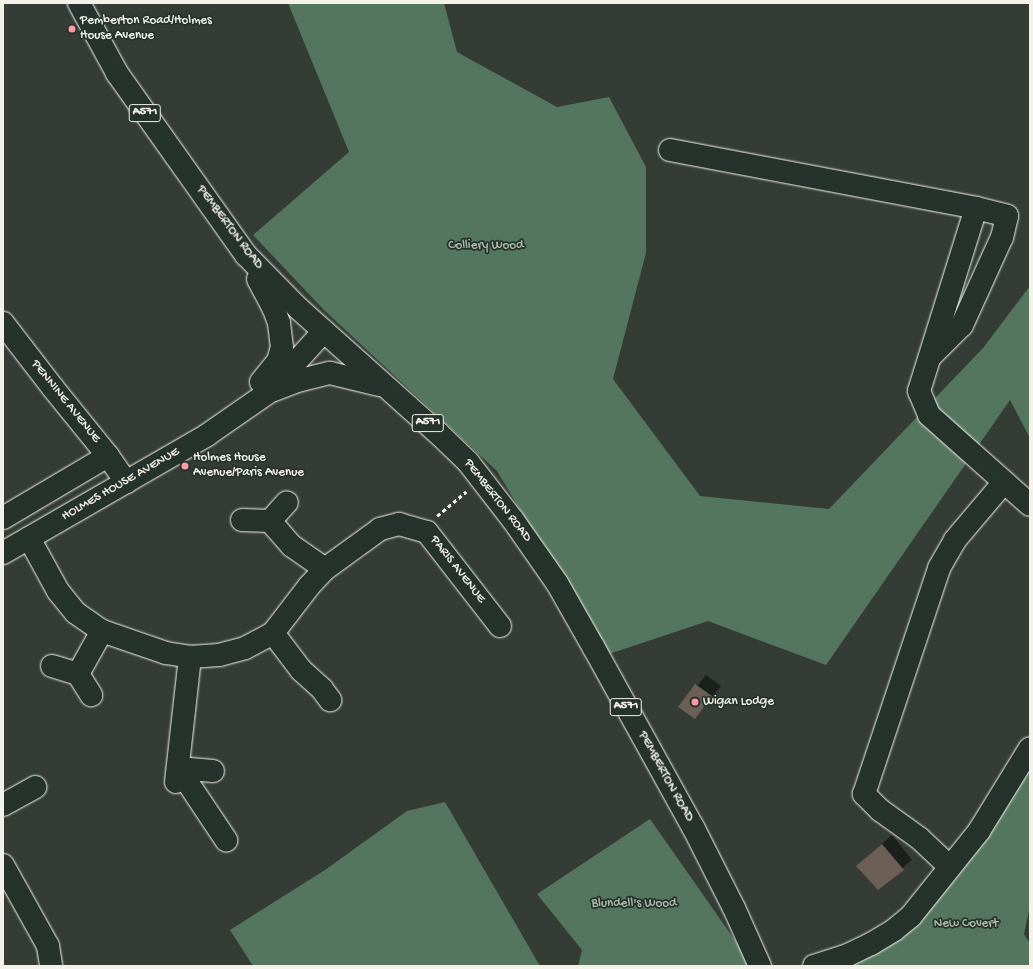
<!DOCTYPE html>
<style>
body{margin:0}
#map{position:relative;width:1033px;height:969px;overflow:hidden;background:#343c35;font-family:"Gochi Hand",sans-serif}
div>[style]{position:absolute}
.green>*{inset:0;background:#547660}
.shadow>*{inset:0;background:#0007}
.building>*{inset:0;background:#6b5f56}
.path>*{height:2.5px;margin-top:-1.25px;transform-origin:0;background:repeating-linear-gradient(90deg,#f4f1e8 0 4px,transparent 0 7px)}
.roads{filter:drop-shadow(0 0 1px #f4f1e8) drop-shadow(0 0 1px #f4f1e8)}
.minor>*{height:22px;margin:-11px;padding:0 11px;transform-origin:11px;border-radius:11px;background:#26332d}
.major>*{height:22px;margin:-11px;padding:0 11px;transform-origin:11px;border-radius:11px;background:#26332d}
.dots>*{width:11px;height:11px;translate:-50% -50%;box-sizing:border-box;border:2px solid #26332d;border-radius:50%}
span{translate:-50% -50%;white-space:nowrap;text-align:center;line-height:1.15;-webkit-text-stroke:3.5px #26332d;paint-order:stroke}
.shield-label span{padding:1px 3px;background:#26332d;border:1px solid;border-radius:3px;-webkit-text-stroke-width:0}
.shield-label{font-size:12px;color:#f4f1e8;font-weight:700}
.poi-label{font-size:13px;color:#f4f1e8}
.left{translate:0 -50%;text-align:left}
.street-label{font-size:13px;color:#f4f1e8}
.park-label{font-size:13px;color:#acbaab}
.frame{position:absolute;inset:0;border:4px solid #f4f1e8;pointer-events:none}
</style>
<div id="map">
<div class="green">
<div style="clip-path:polygon(288px 3px,444px 3px,457px 52px,557px 107px,609px 97px,646px 167px,646px 253px,613px 379px,700px 496px,829px 509px,983px 348px,1030px 286px,1030px 438px,1010px 400px,826px 665px,708px 621px,606px 655px,497px 471px,324px 310px,253px 235px,349px 152px)"></div>
<div style="clip-path:polygon(1030px 735px,1030px 906px,1024px 934px,1030px 944px,1030px 966px,823px 966px,942px 889px)"></div>
<div style="clip-path:polygon(445px 802px,540px 966px,253px 966px,230px 930px,325px 870px,407px 811px)"></div>
<div style="clip-path:polygon(650px 819px,753px 966px,578px 966px,582px 950px,537px 894px)"></div>
</div>
<div class="shadow">
<div style="clip-path:polygon(706px 675px,721px 686px,695px 718px,680px 707px)"></div>
<div style="clip-path:polygon(892px 835px,912px 860px,878px 888px,857px 866px)"></div>
</div>
<div class="building">
<div style="clip-path:polygon(695px 684px,712px 696px,695px 719px,678px 707px)"></div>
<div style="clip-path:polygon(882px 844px,904px 870px,878px 890px,856px 866px)"></div>
</div>
<div class="path">
<div style="left:437px;top:516px;width:38px;rotate:-40deg"></div>
</div>
<div class="roads">
<div class="minor">
<div style="left:670px;top:150px;width:311px;rotate:10.7deg"></div>
<div style="left:976px;top:208px;width:32px;rotate:14deg"></div>
<div style="left:1007px;top:216px;width:22px;rotate:103deg"></div>
<div style="left:1002px;top:237px;width:97px;rotate:114.4deg"></div>
<div style="left:962px;top:325px;width:45px;rotate:135deg"></div>
<div style="left:976px;top:208px;width:192px;rotate:107.3deg"></div>
<div style="left:919px;top:391px;width:26px;rotate:67deg"></div>
<div style="left:929px;top:415px;width:135px;rotate:41.7deg"></div>
<div style="left:3px;top:323px;width:82px;rotate:52.4deg"></div>
<div style="left:53px;top:388px;width:87px;rotate:51deg"></div>
<div style="left:108px;top:456px;width:32px;rotate:55deg"></div>
<div style="left:3px;top:518px;width:122px;rotate:-30.6deg"></div>
<div style="left:242px;top:520px;width:28px;rotate:2deg"></div>
<div style="left:270px;top:521px;width:25px;rotate:-48deg"></div>
<div style="left:270px;top:521px;width:33px;rotate:49deg"></div>
<div style="left:292px;top:546px;width:40px;rotate:34.9deg"></div>
<div style="left:29px;top:538px;width:60px;rotate:61.3deg"></div>
<div style="left:58px;top:591px;width:28px;rotate:51deg"></div>
<div style="left:76px;top:613px;width:32px;rotate:35deg"></div>
<div style="left:102px;top:631px;width:68px;rotate:19deg"></div>
<div style="left:166px;top:653px;width:24px;rotate:9deg"></div>
<div style="left:190px;top:657px;width:29px;rotate:-4deg"></div>
<div style="left:219px;top:655px;width:27px;rotate:-15deg"></div>
<div style="left:245px;top:648px;width:32px;rotate:-28deg"></div>
<div style="left:273px;top:633px;width:59px;rotate:-52.5deg"></div>
<div style="left:309px;top:586px;width:23px;rotate:-47deg"></div>
<div style="left:325px;top:569px;width:68px;rotate:-36deg"></div>
<div style="left:380px;top:529px;width:20px;rotate:-15deg"></div>
<div style="left:399px;top:524px;width:29px;rotate:16deg"></div>
<div style="left:427px;top:532px;width:119px;rotate:52.2deg"></div>
<div style="left:273px;top:633px;width:46px;rotate:52.9deg"></div>
<div style="left:301px;top:670px;width:28px;rotate:42deg"></div>
<div style="left:322px;top:689px;width:14px;rotate:54deg"></div>
<div style="left:52px;top:666px;width:27px;rotate:17deg"></div>
<div style="left:78px;top:674px;width:49px;rotate:-60.8deg"></div>
<div style="left:78px;top:674px;width:25px;rotate:58deg"></div>
<div style="left:178px;top:768px;width:87px;rotate:56.3deg"></div>
<div style="left:178px;top:768px;width:35px;rotate:5deg"></div>
<div style="left:176px;top:782px;width:126px;rotate:-83.6deg"></div>
<div style="left:3px;top:805px;width:37px;rotate:-29deg"></div>
<div style="left:3px;top:865px;width:93px;rotate:60.9deg"></div>
<div style="left:48px;top:946px;width:20px;rotate:81deg"></div>
<div style="left:950px;top:867px;width:42px;rotate:-136.9deg"></div>
<div style="left:919px;top:838px;width:48px;rotate:-144.3deg"></div>
<div style="left:880px;top:810px;width:23px;rotate:-135deg"></div>
<div style="left:864px;top:794px;width:238px;rotate:-71.6deg"></div>
<div style="left:939px;top:568px;width:32px;rotate:-60deg"></div>
<div style="left:955px;top:540px;width:76px;rotate:-49.8deg"></div>
<div style="left:814px;top:966px;width:36px;rotate:-18deg"></div>
<div style="left:848px;top:955px;width:25px;rotate:-26deg"></div>
<div style="left:871px;top:944px;width:27px;rotate:-31deg"></div>
<div style="left:894px;top:930px;width:22px;rotate:-39deg"></div>
<div style="left:911px;top:916px;width:109px;rotate:-51.3deg"></div>
<div style="left:979px;top:831px;width:97px;rotate:-58.4deg"></div>
</div>
<div class="major">
<div style="left:79px;top:3px;width:80px;rotate:61.5deg"></div>
<div style="left:117px;top:73px;width:223px;rotate:54.7deg"></div>
<div style="left:246px;top:255px;width:74px;rotate:45.5deg"></div>
<div style="left:298px;top:308px;width:188px;rotate:41.8deg"></div>
<div style="left:438px;top:433px;width:42px;rotate:44deg"></div>
<div style="left:468px;top:462px;width:73px;rotate:52.2deg"></div>
<div style="left:513px;top:520px;width:77px;rotate:55.1deg"></div>
<div style="left:557px;top:583px;width:75px;rotate:60.4deg"></div>
<div style="left:594px;top:648px;width:205px;rotate:61.1deg"></div>
<div style="left:693px;top:827px;width:91px;rotate:63.2deg"></div>
<div style="left:734px;top:908px;width:64px;rotate:65.9deg"></div>
<div style="left:258px;top:279px;width:32px;rotate:62deg"></div>
<div style="left:273px;top:307px;width:17px;rotate:69deg"></div>
<div style="left:279px;top:323px;width:24px;rotate:83deg"></div>
<div style="left:282px;top:347px;width:15px;rotate:106deg"></div>
<div style="left:278px;top:361px;width:27px;rotate:129deg"></div>
<div style="left:274px;top:390px;width:25px;rotate:-21deg"></div>
<div style="left:297px;top:381px;width:34px;rotate:-14deg"></div>
<div style="left:330px;top:373px;width:50px;rotate:13.8deg"></div>
<div style="left:3px;top:553px;width:236px;rotate:-30deg"></div>
<div style="left:207px;top:435px;width:75px;rotate:-34.7deg"></div>
<div style="left:269px;top:392px;width:82px;rotate:-48deg"></div>
</div>
</div>
<div class="dots">
<div style="left:72px;top:29px;background:#ff9aa2"></div>
<div style="left:185px;top:466px;background:#ff9aa2"></div>
<div style="left:695px;top:702px;background:#ff9aa2"></div>
</div>
<div class="shield-label">
<span style="left:145px;top:113px">A571</span>
<span style="left:428px;top:423px">A571</span>
<span style="left:626px;top:707px">A571</span>
</div>
<div class="poi-label">
<span class="left" style="left:80px;top:29px">Pemberton Road/Holmes<br>House Avenue</span>
<span class="left" style="left:193px;top:466px">Holmes House<br>Avenue/Paris Avenue</span>
<span class="left" style="left:703px;top:702px">Wigan Lodge</span>
</div>
<div class="street-label">
<span style="left:229px;top:228px;rotate:53deg">PEMBERTON ROAD</span>
<span style="left:65px;top:402px;rotate:51deg">PENNINE AVENUE</span>
<span style="left:121px;top:485px;rotate:-30deg">HOLMES HOUSE AVENUE</span>
<span style="left:497px;top:501px;rotate:52deg">PEMBERTON ROAD</span>
<span style="left:457px;top:570px;rotate:52deg">PARIS AVENUE</span>
<span style="left:665px;top:777px;rotate:61deg">PEMBERTON ROAD</span>
</div>
<div class="park-label">
<span style="left:486px;top:246px">Colliery Wood</span>
<span style="left:634px;top:904px">Blundell's Wood</span>
<span style="left:966px;top:924px">New Covert</span>
</div>
<div class="frame"></div>
</div>
